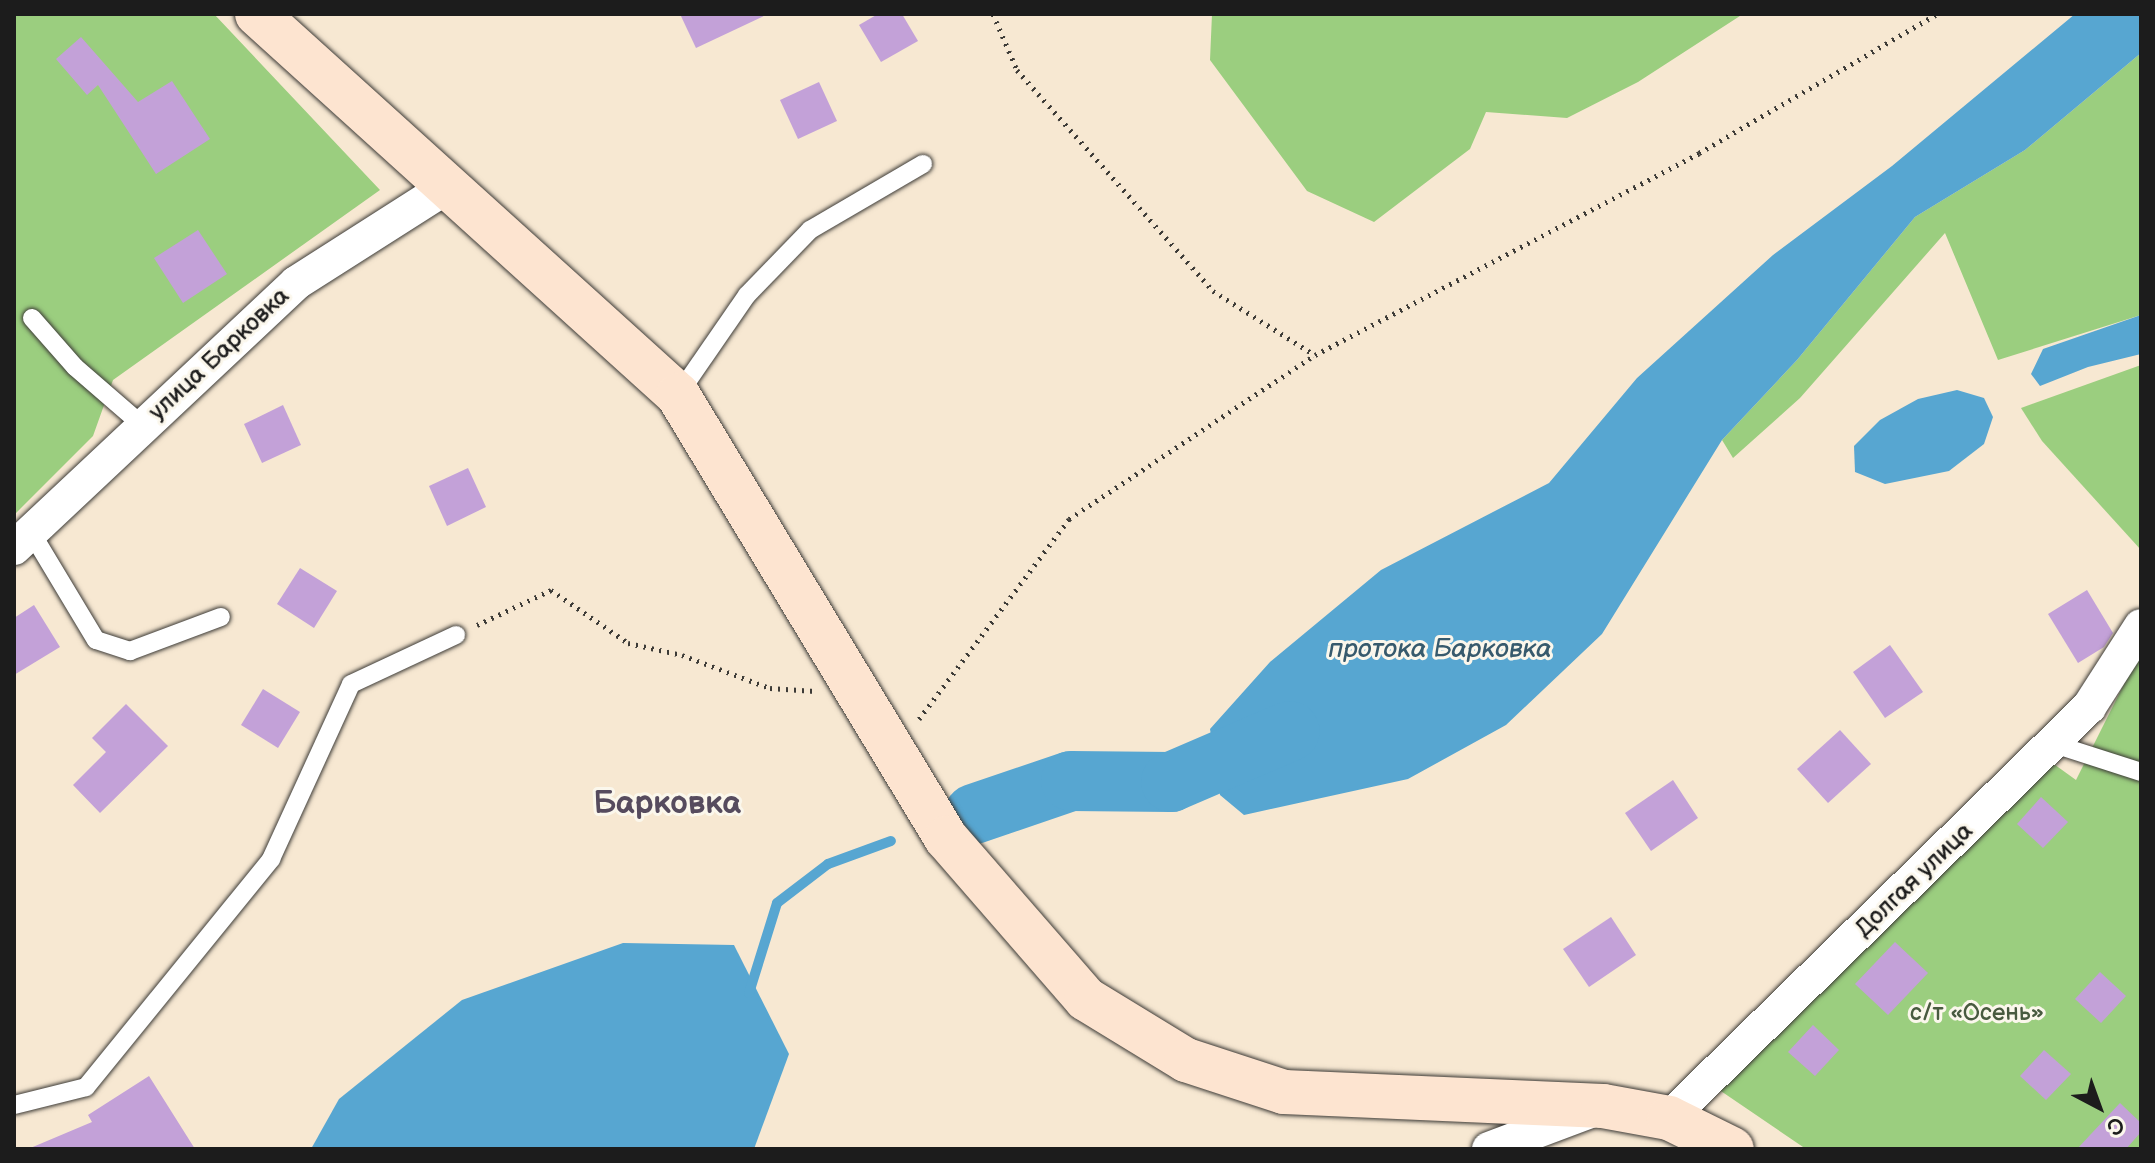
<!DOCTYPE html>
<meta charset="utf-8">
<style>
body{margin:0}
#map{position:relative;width:2155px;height:1163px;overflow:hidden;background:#f7e8d2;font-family:"Balsamiq Sans",sans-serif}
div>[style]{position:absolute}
.green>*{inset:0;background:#9bce7f}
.water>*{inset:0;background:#57a6d1}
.stream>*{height:10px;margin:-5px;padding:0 5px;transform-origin:5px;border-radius:5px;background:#57a6d1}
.river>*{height:60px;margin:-30px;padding:0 30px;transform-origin:30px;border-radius:30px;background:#57a6d1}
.building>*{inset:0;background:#c3a1d8}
.path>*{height:5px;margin-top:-2.5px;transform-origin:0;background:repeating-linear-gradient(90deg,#3d3b37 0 2px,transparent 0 8px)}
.roads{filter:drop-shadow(0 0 2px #3d3b37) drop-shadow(0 0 2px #3d3b37)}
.service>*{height:18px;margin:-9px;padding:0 9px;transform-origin:9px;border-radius:9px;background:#fff}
.minor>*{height:34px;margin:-17px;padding:0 17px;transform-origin:17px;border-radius:17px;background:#fff}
.secondary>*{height:44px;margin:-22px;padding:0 22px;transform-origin:22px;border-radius:22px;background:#fde4d0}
span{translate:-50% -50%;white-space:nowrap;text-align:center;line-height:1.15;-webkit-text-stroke:6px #fbf7ec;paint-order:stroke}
.street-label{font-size:24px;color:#1c1c1c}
.park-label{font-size:24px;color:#485a3f}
.water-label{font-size:26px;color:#375a6d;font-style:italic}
.district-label{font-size:32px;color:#564b5e;font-weight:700}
.frame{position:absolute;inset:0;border:16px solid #1c1c1c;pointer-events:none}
.north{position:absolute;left:2059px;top:1067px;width:80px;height:80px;-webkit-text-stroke:6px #fbf7ec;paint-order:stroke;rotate:139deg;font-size:22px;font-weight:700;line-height:32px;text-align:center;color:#1c1c1c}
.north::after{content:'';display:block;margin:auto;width:28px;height:36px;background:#1c1c1c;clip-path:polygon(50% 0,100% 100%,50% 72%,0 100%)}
</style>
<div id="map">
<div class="green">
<div style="clip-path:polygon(14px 14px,214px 14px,380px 190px,113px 380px,93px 436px,14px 515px)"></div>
<div style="clip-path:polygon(1212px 14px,1743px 14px,1638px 82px,1567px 118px,1486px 112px,1470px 149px,1374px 222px,1307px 191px,1210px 60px)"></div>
<div style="clip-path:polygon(2141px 53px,2141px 315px,1998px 360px,1945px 233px,1800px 398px,1733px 458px,1722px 440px,1797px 360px,1915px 217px,2025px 150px)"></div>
<div style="clip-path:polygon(2141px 365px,2141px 550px,2042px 441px,2021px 408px)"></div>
<div style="clip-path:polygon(2141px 650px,2141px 1149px,1806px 1149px,1712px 1085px,2051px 762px,2076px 780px)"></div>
</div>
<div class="water">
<div style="clip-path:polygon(2075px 14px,2141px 14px,2141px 53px,2025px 150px,1915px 217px,1797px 360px,1722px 440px,1602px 634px,1506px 725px,1408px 779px,1244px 815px,1220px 795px,1210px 729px,1270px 662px,1381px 570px,1549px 483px,1637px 378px,1773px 255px,1892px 166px)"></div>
<div style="clip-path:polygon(2141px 315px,2141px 354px,2088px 367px,2040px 386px,2031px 374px,2043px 349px)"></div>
<div style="clip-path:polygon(1957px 390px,1984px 398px,1993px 417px,1984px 444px,1949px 471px,1885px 484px,1855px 472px,1854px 446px,1880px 420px,1918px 399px)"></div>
<div style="clip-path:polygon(623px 943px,734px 945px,789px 1054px,754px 1149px,311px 1149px,339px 1099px,462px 1000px)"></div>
</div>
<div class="stream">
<div style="left:749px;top:993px;width:94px;rotate:-72.7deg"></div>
<div style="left:777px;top:903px;width:64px;rotate:-37.4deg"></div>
<div style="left:828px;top:864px;width:67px;rotate:-20.1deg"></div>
</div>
<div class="river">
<div style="left:974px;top:814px;width:102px;rotate:-18.8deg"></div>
<div style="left:1071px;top:781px;width:100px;rotate:0.6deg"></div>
<div style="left:1171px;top:782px;width:129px;rotate:-23.2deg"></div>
</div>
<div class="building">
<div style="clip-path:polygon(680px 14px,768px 14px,696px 48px)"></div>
<div style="clip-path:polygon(878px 14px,902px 14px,918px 41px,881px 62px,859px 25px)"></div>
<div style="clip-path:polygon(81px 37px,138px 102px,172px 81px,210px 139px,156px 174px,98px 85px,87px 95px,56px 59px)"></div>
<div style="clip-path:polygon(819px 82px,837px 121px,798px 139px,780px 100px)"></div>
<div style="clip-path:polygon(198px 230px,227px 274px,183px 303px,154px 258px)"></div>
<div style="clip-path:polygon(283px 405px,301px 445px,262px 463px,244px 424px)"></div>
<div style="clip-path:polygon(468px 468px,486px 507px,447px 526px,429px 486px)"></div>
<div style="clip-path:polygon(300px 568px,337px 591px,314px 628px,277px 604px)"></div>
<div style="clip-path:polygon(2087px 590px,2113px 633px,2104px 647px,2078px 663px,2048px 614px)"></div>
<div style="clip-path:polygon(34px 605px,60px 647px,14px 675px,14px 618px)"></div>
<div style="clip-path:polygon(1890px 645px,1923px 692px,1885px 718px,1853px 672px)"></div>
<div style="clip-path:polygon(263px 689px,300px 712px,278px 748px,241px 725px)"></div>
<div style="clip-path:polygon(126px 704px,168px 746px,100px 813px,73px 785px,106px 752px,92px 738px)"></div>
<div style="clip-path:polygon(1840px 730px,1871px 764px,1828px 803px,1797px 769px)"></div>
<div style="clip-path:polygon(1673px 780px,1698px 818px,1651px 851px,1625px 813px)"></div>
<div style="clip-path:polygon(2041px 797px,2068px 822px,2043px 848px,2017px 824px)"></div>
<div style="clip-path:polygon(1611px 917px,1636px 955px,1589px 987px,1563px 949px)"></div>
<div style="clip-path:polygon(1895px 942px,1928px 973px,1888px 1015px,1855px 984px)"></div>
<div style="clip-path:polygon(2100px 972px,2126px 996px,2101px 1023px,2075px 999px)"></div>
<div style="clip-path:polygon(1813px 1025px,1839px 1050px,1815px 1076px,1788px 1052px)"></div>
<div style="clip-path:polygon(2044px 1050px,2071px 1074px,2046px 1100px,2020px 1076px)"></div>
<div style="clip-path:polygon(149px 1076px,195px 1149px,28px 1149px,92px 1122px,88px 1115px)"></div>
<div style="clip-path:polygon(2120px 1103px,2141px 1123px,2141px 1132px,2126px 1149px,2077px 1149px)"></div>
</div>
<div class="path">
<div style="left:993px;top:14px;width:61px;rotate:66.8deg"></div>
<div style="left:1017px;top:70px;width:295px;rotate:48.4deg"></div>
<div style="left:1213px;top:291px;width:120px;rotate:32.1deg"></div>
<div style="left:477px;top:625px;width:82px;rotate:-25.3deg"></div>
<div style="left:551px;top:590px;width:93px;rotate:34.5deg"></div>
<div style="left:628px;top:643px;width:55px;rotate:12.5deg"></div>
<div style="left:682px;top:655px;width:94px;rotate:20.6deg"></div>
<div style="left:770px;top:688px;width:45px;rotate:3.8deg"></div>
<div style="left:919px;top:719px;width:250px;rotate:-53.1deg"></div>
<div style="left:1069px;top:519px;width:296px;rotate:-33.7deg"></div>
<div style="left:1315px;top:355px;width:434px;rotate:-27.7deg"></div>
<div style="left:1699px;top:153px;width:276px;rotate:-30.3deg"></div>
</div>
<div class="roads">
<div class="service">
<div style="left:32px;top:318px;width:65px;rotate:48.7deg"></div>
<div style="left:75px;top:367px;width:89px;rotate:40.9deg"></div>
<div style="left:678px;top:395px;width:121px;rotate:-55.4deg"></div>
<div style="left:747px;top:295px;width:91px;rotate:-45.9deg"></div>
<div style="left:810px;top:230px;width:131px;rotate:-30.3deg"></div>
<div style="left:31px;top:532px;width:126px;rotate:59deg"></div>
<div style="left:96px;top:640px;width:36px;rotate:18deg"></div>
<div style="left:130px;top:651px;width:97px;rotate:-20.5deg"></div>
<div style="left:2054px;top:744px;width:91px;rotate:17.8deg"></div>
<div style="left:14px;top:1105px;width:74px;rotate:-14deg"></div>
<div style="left:86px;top:1087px;width:294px;rotate:-50.9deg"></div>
<div style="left:271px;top:859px;width:192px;rotate:-65.4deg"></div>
<div style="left:351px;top:684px;width:116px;rotate:-25deg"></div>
</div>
<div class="minor">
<div style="left:14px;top:548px;width:387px;rotate:-43.2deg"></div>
<div style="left:296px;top:283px;width:177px;rotate:-32.5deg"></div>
<div style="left:1669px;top:1118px;width:588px;rotate:-44.38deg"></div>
<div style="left:2089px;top:707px;width:96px;rotate:-57.3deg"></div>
<div style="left:1489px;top:1149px;width:111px;rotate:-20.6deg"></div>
</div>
<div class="secondary">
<div style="left:257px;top:14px;width:568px;rotate:42.14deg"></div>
<div style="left:678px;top:395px;width:518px;rotate:58.83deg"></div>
<div style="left:946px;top:838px;width:213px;rotate:49deg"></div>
<div style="left:1086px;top:999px;width:117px;rotate:31.4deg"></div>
<div style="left:1186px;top:1060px;width:103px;rotate:18.1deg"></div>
<div style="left:1284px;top:1092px;width:319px;rotate:2.5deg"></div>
<div style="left:1603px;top:1106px;width:67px;rotate:10.3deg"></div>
<div style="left:1669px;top:1118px;width:70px;rotate:26.2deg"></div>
</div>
</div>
<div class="street-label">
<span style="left:219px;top:354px;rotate:-43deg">улица Барковка</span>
<span style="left:1914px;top:880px;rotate:-44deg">Долгая улица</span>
</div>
<div class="park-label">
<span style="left:1977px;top:1013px">с/т «Осень»</span>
</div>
<div class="water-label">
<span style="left:1440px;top:650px">протока Барковка</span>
</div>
<div class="district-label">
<span style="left:667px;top:804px">Барковка</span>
</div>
<div class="frame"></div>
<div class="north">С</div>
</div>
